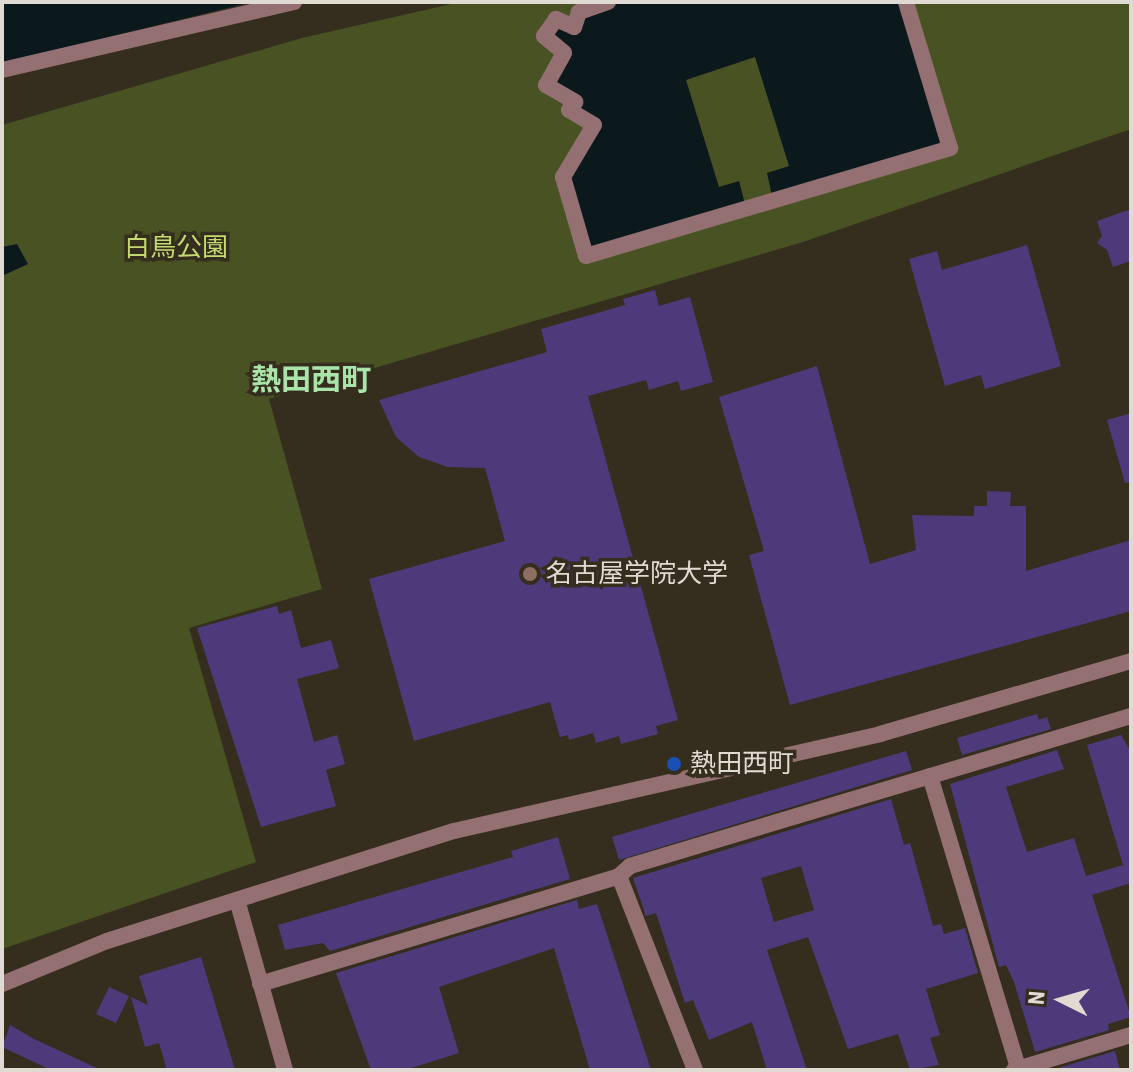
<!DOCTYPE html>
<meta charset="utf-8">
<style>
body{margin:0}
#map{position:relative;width:1133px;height:1072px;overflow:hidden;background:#352e1f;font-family:"Roboto Condensed","Noto Sans JP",sans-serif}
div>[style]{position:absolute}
.green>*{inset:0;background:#485222}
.water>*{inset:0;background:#0b191d}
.building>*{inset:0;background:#4d3a7a}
.pedestrian>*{height:16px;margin:-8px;padding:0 8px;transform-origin:8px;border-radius:8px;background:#957073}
.minor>*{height:16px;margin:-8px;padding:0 8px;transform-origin:8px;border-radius:8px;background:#957073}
.tertiary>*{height:16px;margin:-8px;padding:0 8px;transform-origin:8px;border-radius:8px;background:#957073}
.dots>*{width:22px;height:22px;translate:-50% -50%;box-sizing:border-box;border:4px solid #352e1f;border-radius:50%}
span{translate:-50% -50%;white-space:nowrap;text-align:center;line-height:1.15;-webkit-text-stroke:7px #352e1f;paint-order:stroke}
.park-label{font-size:26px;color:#c4da6f}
.poi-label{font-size:26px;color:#dfdbd2}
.left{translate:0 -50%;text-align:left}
.quarter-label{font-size:30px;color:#a9e4a9;font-weight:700}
.frame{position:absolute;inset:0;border:4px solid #dfdbd2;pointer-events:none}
.north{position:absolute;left:1021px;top:960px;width:80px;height:80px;-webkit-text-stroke:6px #352e1f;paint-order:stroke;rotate:275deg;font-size:22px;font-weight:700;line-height:32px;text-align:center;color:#dfdbd2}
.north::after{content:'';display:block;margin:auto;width:28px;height:36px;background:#dfdbd2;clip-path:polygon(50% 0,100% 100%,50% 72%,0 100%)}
</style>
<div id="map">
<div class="green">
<div style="clip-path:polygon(460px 2px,1131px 2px,1131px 129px,803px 242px,269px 399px,322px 589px,189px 628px,256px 862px,2px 949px,2px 125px,302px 38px)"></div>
</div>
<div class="water">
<div style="clip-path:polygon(2px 2px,252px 2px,2px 63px)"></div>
<div style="clip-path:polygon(621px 2px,900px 2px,942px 146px,772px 196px,767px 173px,789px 166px,755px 57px,686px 80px,719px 187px,739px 181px,745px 204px,589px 250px,568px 179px,601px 124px,576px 109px,552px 82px,568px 52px,550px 37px,558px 24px)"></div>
<div style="clip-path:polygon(17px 244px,28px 264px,2px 276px,2px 247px)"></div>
</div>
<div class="building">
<div style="clip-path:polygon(1131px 209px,1131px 261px,1113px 267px,1107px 250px,1097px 243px,1102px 236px,1097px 221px)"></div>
<div style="clip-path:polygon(1027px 245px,1061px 366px,985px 389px,981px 375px,945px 386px,909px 259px,937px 251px,942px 270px)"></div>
<div style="clip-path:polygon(655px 290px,659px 306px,690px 297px,713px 382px,681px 391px,678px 381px,649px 390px,646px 380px,588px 396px,678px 720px,656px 726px,658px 734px,621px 744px,619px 736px,596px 743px,593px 733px,569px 740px,568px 735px,560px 737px,550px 702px,414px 741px,369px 579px,505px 541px,485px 468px,448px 467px,419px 457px,396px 437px,379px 400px,547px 352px,541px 329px,625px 305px,623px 299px)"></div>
<div style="clip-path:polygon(817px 366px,870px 564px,916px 550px,912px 515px,974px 516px,974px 506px,987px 506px,987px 491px,1011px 492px,1010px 506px,1026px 506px,1026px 571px,1131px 540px,1131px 611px,790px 705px,749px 555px,764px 551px,719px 397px)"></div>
<div style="clip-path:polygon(1131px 413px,1131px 482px,1125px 483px,1107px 420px)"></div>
<div style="clip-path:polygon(277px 606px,279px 614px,291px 610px,301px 648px,331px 640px,339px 668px,297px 679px,314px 742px,337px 735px,345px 764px,326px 770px,336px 806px,261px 827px,197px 628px)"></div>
<div style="clip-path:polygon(1037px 714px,1039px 720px,1047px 717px,1051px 729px,962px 755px,957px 738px)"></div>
<div style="clip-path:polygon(1121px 735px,1131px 752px,1131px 883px,1092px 895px,1131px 1017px,1108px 1024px,1109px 1030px,1035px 1052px,1014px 982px,1006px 965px,999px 967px,950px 784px,1057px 750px,1064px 769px,1006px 787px,1027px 852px,1074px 838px,1086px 876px,1123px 865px,1087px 745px)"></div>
<div style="clip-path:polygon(906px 751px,912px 770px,619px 860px,612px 837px)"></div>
<div style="clip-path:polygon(evenodd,891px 799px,904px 845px,910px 843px,933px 926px,941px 924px,944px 934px,965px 928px,978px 973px,926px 989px,940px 1035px,930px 1038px,939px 1065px,910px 1070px,898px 1034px,848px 1049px,808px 937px,767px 950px,807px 1070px,767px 1070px,752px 1022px,709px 1040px,693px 1000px,685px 1003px,656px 913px,646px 916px,633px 878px,891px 799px,801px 866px,814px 910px,774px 922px,761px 878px,801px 866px)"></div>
<div style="clip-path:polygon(558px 837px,570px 879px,330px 951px,323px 943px,285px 950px,278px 925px,513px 857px,511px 851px)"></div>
<div style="clip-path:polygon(577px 900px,579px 909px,597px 904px,651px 1070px,590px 1070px,554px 948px,439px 987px,459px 1053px,405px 1070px,371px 1070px,336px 973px)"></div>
<div style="clip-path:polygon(201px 957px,235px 1070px,167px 1070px,159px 1043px,145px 1047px,131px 997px,148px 1005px,139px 976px)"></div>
<div style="clip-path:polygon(109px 987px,129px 996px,116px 1023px,96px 1014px)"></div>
<div style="clip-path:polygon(10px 1025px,34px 1039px,101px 1070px,51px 1070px,2px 1047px)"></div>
<div style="clip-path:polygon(1115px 1051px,1120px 1070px,1052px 1070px)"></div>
</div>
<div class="pedestrian">
<div style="left:608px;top:2px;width:31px;rotate:161deg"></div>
<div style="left:579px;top:12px;width:16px;rotate:108deg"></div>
<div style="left:574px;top:27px;width:20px;rotate:-156deg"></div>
<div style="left:556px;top:19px;width:21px;rotate:125deg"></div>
<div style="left:544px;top:36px;width:26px;rotate:40deg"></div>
<div style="left:564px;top:53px;width:37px;rotate:119deg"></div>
<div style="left:546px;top:85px;width:34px;rotate:30deg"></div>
<div style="left:575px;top:102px;width:10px;rotate:127deg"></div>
<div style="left:569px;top:110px;width:29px;rotate:31deg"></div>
<div style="left:594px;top:125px;width:61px;rotate:120.8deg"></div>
<div style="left:563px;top:177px;width:82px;rotate:73.8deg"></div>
<div style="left:586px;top:256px;width:380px;rotate:-16.5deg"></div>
<div style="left:950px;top:148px;width:152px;rotate:-106.8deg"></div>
<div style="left:2px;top:70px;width:300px;rotate:-13.1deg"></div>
</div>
<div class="minor">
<div style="left:930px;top:776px;width:307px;rotate:73.2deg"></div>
<div style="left:619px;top:876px;width:208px;rotate:68.6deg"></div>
<div style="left:260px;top:984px;width:375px;rotate:-16.7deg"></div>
<div style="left:619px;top:876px;width:15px;rotate:-42deg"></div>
<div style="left:630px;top:866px;width:523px;rotate:-16.67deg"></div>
<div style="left:1014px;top:1070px;width:122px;rotate:-16.7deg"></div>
</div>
<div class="tertiary">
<div style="left:237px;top:900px;width:177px;rotate:74.2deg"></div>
<div style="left:2px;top:984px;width:113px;rotate:-22.3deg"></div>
<div style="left:107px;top:941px;width:364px;rotate:-17.6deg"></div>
<div style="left:454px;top:831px;width:437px;rotate:-12.8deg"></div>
<div style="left:880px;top:734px;width:261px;rotate:-16.2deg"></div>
</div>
<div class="dots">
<div style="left:530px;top:574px;background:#8d6e63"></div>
<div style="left:674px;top:764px;background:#1a4fb4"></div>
</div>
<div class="park-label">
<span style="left:176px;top:248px">白鳥公園</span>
</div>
<div class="poi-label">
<span class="left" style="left:546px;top:574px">名古屋学院大学</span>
<span class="left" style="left:690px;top:764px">熱田西町</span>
</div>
<div class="quarter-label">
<span style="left:311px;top:380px">熱田西町</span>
</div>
<div class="frame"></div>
<div class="north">N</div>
</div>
